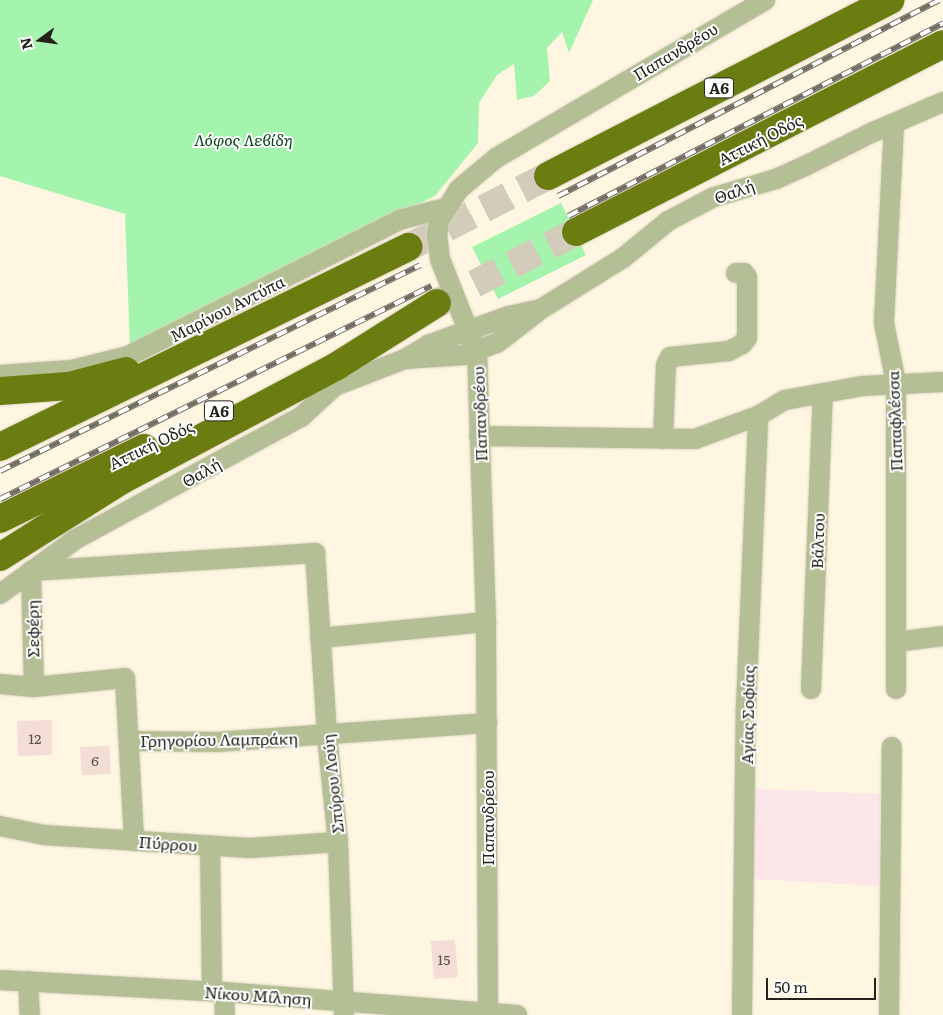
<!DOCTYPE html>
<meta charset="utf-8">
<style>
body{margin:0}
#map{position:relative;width:943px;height:1015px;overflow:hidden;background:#fff6e2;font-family:Literata,serif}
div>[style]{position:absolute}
.education>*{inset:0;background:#fce6e8}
.green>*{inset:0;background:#a4f4ae}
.building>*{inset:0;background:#f4ddd4}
.highway-tunnel>*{height:28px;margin-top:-14px;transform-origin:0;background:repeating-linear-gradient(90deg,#d3ccba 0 28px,transparent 0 42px)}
.roads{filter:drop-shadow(0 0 1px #dcd4c2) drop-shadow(0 0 1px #dcd4c2)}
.minor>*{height:20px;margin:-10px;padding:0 10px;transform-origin:10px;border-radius:10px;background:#b5bf96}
.highway>*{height:28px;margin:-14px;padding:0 14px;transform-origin:14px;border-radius:14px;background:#6b7d10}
.rail>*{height:5.5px;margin-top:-2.75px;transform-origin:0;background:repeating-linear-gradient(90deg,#fff 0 11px,#736e63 0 22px);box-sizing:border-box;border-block:1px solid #736e63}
span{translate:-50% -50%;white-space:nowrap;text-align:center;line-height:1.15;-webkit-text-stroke:4px #fff;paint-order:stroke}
.number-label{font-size:14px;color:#595149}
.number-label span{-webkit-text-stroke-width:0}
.shield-label span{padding:1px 4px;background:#fff;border:1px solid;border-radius:4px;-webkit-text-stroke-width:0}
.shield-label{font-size:15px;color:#25221b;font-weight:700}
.street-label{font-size:16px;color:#25221b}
.park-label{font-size:16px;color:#024014;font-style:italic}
.north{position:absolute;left:15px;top:15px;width:50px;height:50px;-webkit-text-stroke:4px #fff;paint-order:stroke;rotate:256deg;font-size:14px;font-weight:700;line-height:20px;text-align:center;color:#25221b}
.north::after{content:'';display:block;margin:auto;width:18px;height:22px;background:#25221b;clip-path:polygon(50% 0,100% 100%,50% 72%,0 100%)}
.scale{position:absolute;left:766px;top:978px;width:110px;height:22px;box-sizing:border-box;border:2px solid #25221b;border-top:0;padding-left:6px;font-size:15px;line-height:18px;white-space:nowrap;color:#25221b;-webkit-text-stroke:4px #fff;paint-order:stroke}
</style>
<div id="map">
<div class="education">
<div style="clip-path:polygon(755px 789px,880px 794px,879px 886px,752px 879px)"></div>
</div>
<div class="green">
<div style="clip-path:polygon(0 0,593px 0,569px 53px,562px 32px,547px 48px,550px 81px,534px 96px,517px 100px,514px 64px,497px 75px,479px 103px,478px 143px,436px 195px,265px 285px,130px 349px,125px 214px,0 176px)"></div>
<div style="clip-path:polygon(561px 203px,586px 255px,498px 299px,472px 247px)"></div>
</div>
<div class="building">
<div style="clip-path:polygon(52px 720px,52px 755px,18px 756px,17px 721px)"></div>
<div style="clip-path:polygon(109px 746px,111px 774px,82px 775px,80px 747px)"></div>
<div style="clip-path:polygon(455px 940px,458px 977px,434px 979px,431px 941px)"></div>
</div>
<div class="highway-tunnel">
<div style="left:409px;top:247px;width:156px;rotate:-27.1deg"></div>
<div style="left:437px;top:303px;width:156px;rotate:-27.1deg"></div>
</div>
<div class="roads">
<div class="minor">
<div style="left:894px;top:124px;width:199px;rotate:92.9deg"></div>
<div style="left:884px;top:323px;width:61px;rotate:78.7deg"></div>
<div style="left:896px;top:383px;width:306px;rotate:90deg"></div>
<div style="left:405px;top:359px;width:60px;rotate:-3.8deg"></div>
<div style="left:465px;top:355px;width:34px;rotate:-21deg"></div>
<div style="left:497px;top:343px;width:56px;rotate:-37.7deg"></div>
<div style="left:541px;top:309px;width:97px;rotate:-31.9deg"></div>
<div style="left:623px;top:258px;width:58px;rotate:-39.4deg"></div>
<div style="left:668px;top:221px;width:52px;rotate:-27.6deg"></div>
<div style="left:714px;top:197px;width:65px;rotate:-16.2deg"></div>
<div style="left:776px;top:179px;width:32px;rotate:-24deg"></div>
<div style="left:805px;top:166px;width:74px;rotate:-26.6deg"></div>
<div style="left:871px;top:133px;width:78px;rotate:-23.3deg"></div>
<div style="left:0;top:375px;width:72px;rotate:-4deg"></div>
<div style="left:72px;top:370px;width:58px;rotate:-14deg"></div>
<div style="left:128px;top:356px;width:303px;rotate:-26.6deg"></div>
<div style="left:399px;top:220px;width:48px;rotate:-14.6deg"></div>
<div style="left:479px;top:436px;width:216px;rotate:0.8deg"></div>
<div style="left:695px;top:439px;width:67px;rotate:-20.1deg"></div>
<div style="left:758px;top:416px;width:31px;rotate:-31deg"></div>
<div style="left:785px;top:400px;width:78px;rotate:-10.3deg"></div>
<div style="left:862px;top:386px;width:81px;rotate:-2.8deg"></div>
<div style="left:663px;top:439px;width:74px;rotate:-87.7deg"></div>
<div style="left:666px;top:365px;width:9px;rotate:-63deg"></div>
<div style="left:670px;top:357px;width:59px;rotate:-5.8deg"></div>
<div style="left:729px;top:351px;width:15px;rotate:-28deg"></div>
<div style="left:742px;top:344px;width:8px;rotate:-50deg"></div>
<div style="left:747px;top:338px;width:61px;rotate:-90deg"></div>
<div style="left:747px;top:277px;width:5px;rotate:-127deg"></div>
<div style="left:744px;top:273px;width:8px;rotate:180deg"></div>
<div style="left:0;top:594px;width:94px;rotate:-35.9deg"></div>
<div style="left:76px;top:539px;width:256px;rotate:-28.5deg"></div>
<div style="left:301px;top:417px;width:46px;rotate:-42.4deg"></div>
<div style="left:335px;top:386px;width:75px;rotate:-21.1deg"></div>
<div style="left:405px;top:359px;width:27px;rotate:-31deg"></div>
<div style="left:428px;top:345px;width:86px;rotate:-19.7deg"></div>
<div style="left:509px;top:316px;width:33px;rotate:-12deg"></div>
<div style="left:320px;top:638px;width:167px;rotate:-5.5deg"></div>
<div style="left:896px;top:642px;width:47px;rotate:-7.3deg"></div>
<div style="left:0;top:684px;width:34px;rotate:5deg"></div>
<div style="left:34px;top:687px;width:91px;rotate:-5.6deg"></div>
<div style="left:125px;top:678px;width:163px;rotate:86.8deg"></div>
<div style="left:34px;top:687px;width:116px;rotate:-91.5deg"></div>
<div style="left:31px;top:571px;width:285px;rotate:-3.6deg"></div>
<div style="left:315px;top:553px;width:183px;rotate:86.2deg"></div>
<div style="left:327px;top:736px;width:107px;rotate:84.1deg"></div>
<div style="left:338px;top:842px;width:173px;rotate:88deg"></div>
<div style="left:811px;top:689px;width:296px;rotate:-87.7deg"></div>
<div style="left:130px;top:741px;width:86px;rotate:0.7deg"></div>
<div style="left:216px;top:742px;width:272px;rotate:-4deg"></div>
<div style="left:0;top:826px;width:45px;rotate:11.6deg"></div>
<div style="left:44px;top:835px;width:206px;rotate:3.6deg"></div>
<div style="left:250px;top:848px;width:88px;rotate:-3.9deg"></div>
<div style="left:210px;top:846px;width:145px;rotate:89.2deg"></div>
<div style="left:0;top:980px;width:224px;rotate:3.1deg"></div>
<div style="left:224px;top:992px;width:294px;rotate:4.5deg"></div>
<div style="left:28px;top:981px;width:34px;rotate:87deg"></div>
<div style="left:224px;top:992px;width:23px;rotate:88deg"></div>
<div style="left:488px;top:1012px;width:390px;rotate:-90.3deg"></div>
<div style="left:486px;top:622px;width:269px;rotate:-91.9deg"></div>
<div style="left:477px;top:353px;width:101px;rotate:-111.5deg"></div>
<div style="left:440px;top:259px;width:24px;rotate:-97deg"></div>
<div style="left:437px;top:235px;width:14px;rotate:-82deg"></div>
<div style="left:439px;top:221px;width:36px;rotate:-58deg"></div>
<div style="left:458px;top:190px;width:50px;rotate:-40.1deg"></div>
<div style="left:496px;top:158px;width:312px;rotate:-30.4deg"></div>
<div style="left:742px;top:1015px;width:308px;rotate:-89.3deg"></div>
<div style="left:746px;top:707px;width:291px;rotate:-87.6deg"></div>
<div style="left:889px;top:1015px;width:268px;rotate:-89.4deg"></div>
</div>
<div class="highway">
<div style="left:548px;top:176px;width:385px;rotate:-27.2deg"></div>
<div style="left:576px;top:232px;width:412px;rotate:-27.1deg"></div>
<div style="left:0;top:391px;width:69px;rotate:-4.1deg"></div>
<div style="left:69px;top:386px;width:59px;rotate:-14.7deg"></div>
<div style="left:0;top:447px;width:455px;rotate:-26.1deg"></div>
<div style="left:0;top:519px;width:161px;rotate:-26.2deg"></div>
<div style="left:0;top:557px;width:144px;rotate:-32.3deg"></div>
<div style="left:122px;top:480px;width:243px;rotate:-27.9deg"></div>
<div style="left:337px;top:366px;width:118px;rotate:-32.2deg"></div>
</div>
</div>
<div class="rail">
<div style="left:558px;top:196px;width:428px;rotate:-27.2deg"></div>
<div style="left:568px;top:216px;width:422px;rotate:-27.2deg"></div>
<div style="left:0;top:471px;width:468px;rotate:-26.1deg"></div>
<div style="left:0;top:499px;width:481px;rotate:-26.3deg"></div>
</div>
<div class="number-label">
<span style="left:35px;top:738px">12</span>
<span style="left:95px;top:760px">6</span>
<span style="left:444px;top:959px">15</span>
</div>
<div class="shield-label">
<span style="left:719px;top:88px">Α6</span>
<span style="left:219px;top:411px">Α6</span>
</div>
<div class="street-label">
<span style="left:675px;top:51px;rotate:-31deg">Παπανδρέου</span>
<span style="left:760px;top:139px;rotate:-27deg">Αττική Οδός</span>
<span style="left:734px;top:191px;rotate:-19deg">Θαλή</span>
<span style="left:227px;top:308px;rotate:-27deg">Μαρίνου Αντύπα</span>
<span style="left:479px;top:414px;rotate:-92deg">Παπανδρέου</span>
<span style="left:894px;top:421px;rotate:-92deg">Παπαφλέσσα</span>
<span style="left:151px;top:444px;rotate:-26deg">Αττική Οδός</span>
<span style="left:201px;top:472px;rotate:-29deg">Θαλή</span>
<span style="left:817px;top:541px;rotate:-88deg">Βάλτου</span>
<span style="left:32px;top:629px;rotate:-91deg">Σεφέρη</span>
<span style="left:747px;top:715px;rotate:-89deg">Αγίας Σοφίας</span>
<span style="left:219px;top:739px;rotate:-1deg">Γρηγορίου Λαμπράκη</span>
<span style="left:332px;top:784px;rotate:-96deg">Σπύρου Λούη</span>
<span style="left:487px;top:818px;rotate:-90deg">Παπανδρέου</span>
<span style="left:168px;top:843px;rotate:4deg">Πύρρου</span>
<span style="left:258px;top:995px;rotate:4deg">Νίκου Μίληση</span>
</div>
<div class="park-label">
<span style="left:243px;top:139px">Λόφος Λεβίδη</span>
</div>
<div class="north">N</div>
<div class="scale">50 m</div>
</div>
